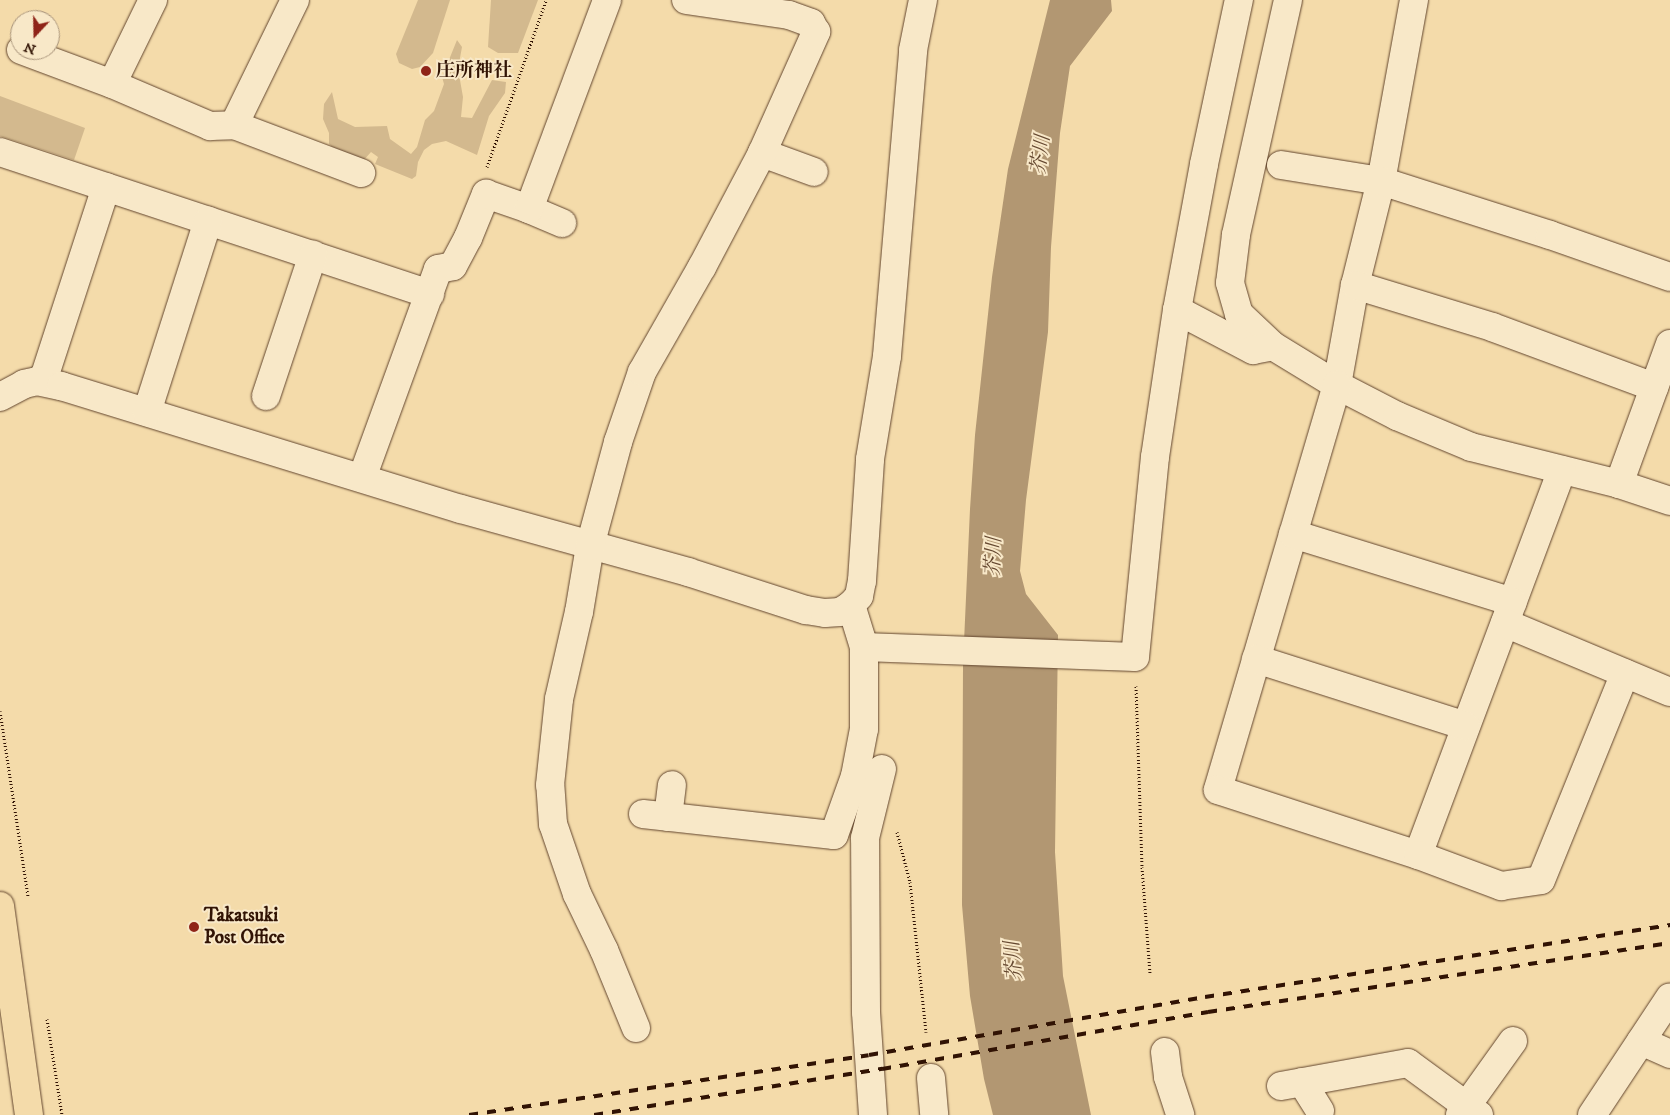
<!DOCTYPE html>
<meta charset="utf-8">
<style>
body{margin:0}
#map{position:relative;width:1670px;height:1115px;overflow:hidden;background:#f4dbaa;font-family:"IM FELL DW Pica","Noto Serif JP",serif}
div>[style]{position:absolute}
.green>*{inset:0;background:#d3b98e}
.water>*{inset:0;background:#b29772}
.path>*{height:3px;margin-top:-1.5px;transform-origin:0;background:repeating-linear-gradient(90deg,#311304 0 1px,transparent 0 3.5px)}
.roads{filter:drop-shadow(0 0 1px #62452e) drop-shadow(0 0 1px #62452e)}
.minor>*{height:28px;margin:-14px;padding:0 14px;transform-origin:14px;border-radius:14px;background:#f8e8c8}
.highway>*{height:28px;margin:-14px;padding:0 14px;transform-origin:14px;border-radius:14px;background:#f4dbaa}
.rail>*{height:4px;margin-top:-2px;transform-origin:0;background:repeating-linear-gradient(90deg,#311304 0 9px,transparent 0 18px)}
.dots>*{width:14px;height:14px;translate:-50% -50%;box-sizing:border-box;border:2px solid #f8e8c8;border-radius:50%}
span{translate:-50% -50%;white-space:nowrap;text-align:center;line-height:1.15;-webkit-text-stroke:4px #f8e8c8;paint-order:stroke}
.poi-label{font-size:19px;color:#311304;font-weight:700}
.left{translate:0 -50%;text-align:left}
.water-label{font-size:20px;color:#654830;font-style:italic}
.north{position:absolute;left:10px;top:10px;width:50px;height:50px;box-sizing:border-box;background:#f8e8c8;border:1px solid #a8937a;border-radius:50%;rotate:201deg;font-size:14px;font-weight:700;line-height:20px;text-align:center;color:#311304}
.north::after{content:'';display:block;margin:auto;width:18px;height:22px;background:#8f2418;clip-path:polygon(50% 0,100% 100%,50% 72%,0 100%)}
</style>
<div id="map">
<div class="green">
<div style="clip-path:polygon(418px 0,450px 0,433px 53px,420px 67px,412px 69px,399px 63px,396px 54px)"></div>
<div style="clip-path:polygon(491px 0,538px 0,518px 53px,498px 53px,488px 47px)"></div>
<div style="clip-path:polygon(457px 40px,462px 47px,458px 69px,463px 97px,461px 117px,472px 118px,492px 80px,506px 82px,505px 93px,489px 116px,477px 155px,446px 141px,432px 144px,424px 150px,418px 162px,416px 176px,412px 179px,375px 164px,378px 157px,371px 152px,363px 161px,337px 151px,329px 144px,329px 133px,323px 119px,324px 104px,332px 92px,338px 119px,355px 127px,387px 126px,390px 139px,411px 154px,417px 147px,425px 120px,434px 111px,444px 84px,442px 77px)"></div>
<div style="clip-path:polygon(0 96px,85px 128px,74px 160px,0 136px)"></div>
</div>
<div class="water">
<div style="clip-path:polygon(1050px 0,1111px 0,1112px 11px,1070px 66px,1060px 133px,1051px 247px,1048px 332px,1026px 500px,1020px 571px,1026px 594px,1058px 635px,1055px 852px,1063px 976px,1091px 1115px,993px 1115px,984px 1079px,970px 996px,962px 905px,963px 664px,970px 509px,975px 435px,992px 277px,1008px 169px)"></div>
</div>
<div class="path">
<div style="left:487px;top:167px;width:177px;rotate:-70.5deg"></div>
<div style="left:1136px;top:686px;width:181px;rotate:88.1deg"></div>
<div style="left:1142px;top:867px;width:107px;rotate:85.7deg"></div>
<div style="left:0;top:711px;width:188px;rotate:81.4deg"></div>
<div style="left:897px;top:832px;width:52px;rotate:75.4deg"></div>
<div style="left:910px;top:882px;width:151px;rotate:83.9deg"></div>
<div style="left:47px;top:1019px;width:97px;rotate:81.1deg"></div>
</div>
<div class="roads">
<div class="minor">
<div style="left:153px;top:0;width:93px;rotate:116deg"></div>
<div style="left:112px;top:84px;width:107px;rotate:23.2deg"></div>
<div style="left:210px;top:126px;width:24px;rotate:-2deg"></div>
<div style="left:234px;top:125px;width:136px;rotate:20.7deg"></div>
<div style="left:1288px;top:0;width:241px;rotate:102.5deg"></div>
<div style="left:1236px;top:235px;width:48px;rotate:97.1deg"></div>
<div style="left:1230px;top:283px;width:32px;rotate:74deg"></div>
<div style="left:1239px;top:314px;width:47px;rotate:43.3deg"></div>
<div style="left:1273px;top:346px;width:75px;rotate:31.4deg"></div>
<div style="left:1337px;top:385px;width:68px;rotate:27.3deg"></div>
<div style="left:1397px;top:416px;width:80px;rotate:22.7deg"></div>
<div style="left:1471px;top:447px;width:153px;rotate:14deg"></div>
<div style="left:1619px;top:484px;width:54px;rotate:18.4deg"></div>
<div style="left:1414px;top:0;width:184px;rotate:100.3deg"></div>
<div style="left:1381px;top:181px;width:107px;rotate:104deg"></div>
<div style="left:1355px;top:285px;width:102px;rotate:100.2deg"></div>
<div style="left:1337px;top:385px;width:422px;rotate:106.4deg"></div>
<div style="left:1218px;top:790px;width:210px;rotate:18deg"></div>
<div style="left:1418px;top:855px;width:411px;rotate:-69.5deg"></div>
<div style="left:21px;top:50px;width:97px;rotate:20.5deg"></div>
<div style="left:234px;top:125px;width:139px;rotate:-64deg"></div>
<div style="left:0;top:152px;width:453px;rotate:18.3deg"></div>
<div style="left:762px;top:153px;width:55px;rotate:20.1deg"></div>
<div style="left:1281px;top:165px;width:101px;rotate:9.1deg"></div>
<div style="left:1381px;top:181px;width:177px;rotate:17.7deg"></div>
<div style="left:1550px;top:235px;width:127px;rotate:19.3deg"></div>
<div style="left:529px;top:209px;width:36px;rotate:23deg"></div>
<div style="left:1355px;top:285px;width:143px;rotate:17deg"></div>
<div style="left:1492px;top:327px;width:173px;rotate:20.3deg"></div>
<div style="left:1177px;top:310px;width:86px;rotate:27.8deg"></div>
<div style="left:1253px;top:350px;width:20px;rotate:-11deg"></div>
<div style="left:43px;top:381px;width:204px;rotate:-72deg"></div>
<div style="left:266px;top:396px;width:149px;rotate:-71.6deg"></div>
<div style="left:0;top:397px;width:27px;rotate:-28deg"></div>
<div style="left:24px;top:384px;width:13px;rotate:-13deg"></div>
<div style="left:37px;top:381px;width:25px;rotate:12deg"></div>
<div style="left:61px;top:386px;width:418px;rotate:17.1deg"></div>
<div style="left:461px;top:509px;width:236px;rotate:15.5deg"></div>
<div style="left:688px;top:572px;width:124px;rotate:17.9deg"></div>
<div style="left:806px;top:610px;width:19px;rotate:9deg"></div>
<div style="left:825px;top:613px;width:15px;rotate:-4deg"></div>
<div style="left:840px;top:612px;width:13px;rotate:-32deg"></div>
<div style="left:851px;top:605px;width:12px;rotate:-48deg"></div>
<div style="left:859px;top:596px;width:15px;rotate:-79deg"></div>
<div style="left:862px;top:581px;width:122px;rotate:-86.2deg"></div>
<div style="left:870px;top:459px;width:104px;rotate:-80.6deg"></div>
<div style="left:887px;top:356px;width:307px;rotate:-85.1deg"></div>
<div style="left:913px;top:50px;width:51px;rotate:-78.7deg"></div>
<div style="left:147px;top:412px;width:201px;rotate:-72.3deg"></div>
<div style="left:362px;top:478px;width:222px;rotate:-70deg"></div>
<div style="left:438px;top:269px;width:15px;rotate:-11deg"></div>
<div style="left:453px;top:266px;width:32px;rotate:-62deg"></div>
<div style="left:468px;top:238px;width:48px;rotate:-67.8deg"></div>
<div style="left:486px;top:194px;width:46px;rotate:19.2deg"></div>
<div style="left:529px;top:209px;width:223px;rotate:-69.5deg"></div>
<div style="left:1619px;top:484px;width:149px;rotate:-70deg"></div>
<div style="left:1293px;top:534px;width:230px;rotate:17.2deg"></div>
<div style="left:1505px;top:623px;width:179px;rotate:22.7deg"></div>
<div style="left:864px;top:647px;width:271px;rotate:2.1deg"></div>
<div style="left:1135px;top:657px;width:201px;rotate:-84.3deg"></div>
<div style="left:1155px;top:457px;width:149px;rotate:-81.5deg"></div>
<div style="left:1177px;top:310px;width:148px;rotate:-79.5deg"></div>
<div style="left:1204px;top:164px;width:168px;rotate:-78deg"></div>
<div style="left:1256px;top:659px;width:220px;rotate:17.7deg"></div>
<div style="left:643px;top:814px;width:192px;rotate:6.3deg"></div>
<div style="left:834px;top:835px;width:63px;rotate:-70.4deg"></div>
<div style="left:855px;top:776px;width:48px;rotate:-79.2deg"></div>
<div style="left:864px;top:729px;width:82px;rotate:-90deg"></div>
<div style="left:864px;top:647px;width:44px;rotate:-107.2deg"></div>
<div style="left:668px;top:817px;width:32px;rotate:-83deg"></div>
<div style="left:1418px;top:855px;width:89px;rotate:20.5deg"></div>
<div style="left:1501px;top:886px;width:40px;rotate:-8.5deg"></div>
<div style="left:1541px;top:880px;width:223px;rotate:-67.9deg"></div>
<div style="left:636px;top:1028px;width:84px;rotate:-112.3deg"></div>
<div style="left:604px;top:950px;width:62px;rotate:-115.7deg"></div>
<div style="left:577px;top:894px;width:74px;rotate:-108.9deg"></div>
<div style="left:553px;top:824px;width:39px;rotate:-94deg"></div>
<div style="left:550px;top:785px;width:86px;rotate:-84deg"></div>
<div style="left:559px;top:699px;width:89px;rotate:-77.1deg"></div>
<div style="left:579px;top:612px;width:67px;rotate:-80.5deg"></div>
<div style="left:590px;top:546px;width:108px;rotate:-74.9deg"></div>
<div style="left:618px;top:442px;width:74px;rotate:-71.1deg"></div>
<div style="left:642px;top:372px;width:121px;rotate:-60.3deg"></div>
<div style="left:702px;top:267px;width:129px;rotate:-62.2deg"></div>
<div style="left:762px;top:153px;width:133px;rotate:-65.9deg"></div>
<div style="left:816px;top:32px;width:10px;rotate:-119deg"></div>
<div style="left:811px;top:23px;width:23px;rotate:-160deg"></div>
<div style="left:789px;top:15px;width:104px;rotate:-171.7deg"></div>
<div style="left:1641px;top:1041px;width:32px;rotate:24deg"></div>
<div style="left:1165px;top:1052px;width:25px;rotate:83deg"></div>
<div style="left:1168px;top:1077px;width:40px;rotate:72deg"></div>
<div style="left:931px;top:1078px;width:37px;rotate:85deg"></div>
<div style="left:1302px;top:1082px;width:34px;rotate:58deg"></div>
<div style="left:1281px;top:1086px;width:129px;rotate:-10.3deg"></div>
<div style="left:1408px;top:1063px;width:88px;rotate:36.2deg"></div>
<div style="left:873px;top:1115px;width:103px;rotate:-93.9deg"></div>
<div style="left:866px;top:1012px;width:174px;rotate:-90.3deg"></div>
<div style="left:865px;top:838px;width:71px;rotate:-76.2deg"></div>
<div style="left:1460px;top:1115px;width:91px;rotate:-54.4deg"></div>
<div style="left:1592px;top:1115px;width:141px;rotate:-56.5deg"></div>
</div>
<div class="highway">
<div style="left:0;top:906px;width:211px;rotate:82.1deg"></div>
</div>
</div>
<div class="rail">
<div style="left:469px;top:1115px;width:404px;rotate:-8.5deg"></div>
<div style="left:869px;top:1055px;width:341px;rotate:-9.8deg"></div>
<div style="left:1205px;top:997px;width:471px;rotate:-8.8deg"></div>
<div style="left:594px;top:1115px;width:292px;rotate:-9.1deg"></div>
<div style="left:882px;top:1069px;width:331px;rotate:-9.9deg"></div>
<div style="left:1208px;top:1012px;width:467px;rotate:-8.5deg"></div>
</div>
<div class="dots">
<div style="left:426px;top:71px;background:#8f2418"></div>
<div style="left:194px;top:927px;background:#8f2418"></div>
</div>
<div class="poi-label">
<span class="left" style="left:436px;top:71px">庄所神社</span>
<span class="left" style="left:204px;top:927px">Takatsuki<br>Post Office</span>
</div>
<div class="water-label">
<span style="left:1041px;top:155px;rotate:-83deg">芥川</span>
<span style="left:994px;top:557px;rotate:-88deg">芥川</span>
<span style="left:1014px;top:961px;rotate:-95deg">芥川</span>
</div>
<div class="north">N</div>
</div>
